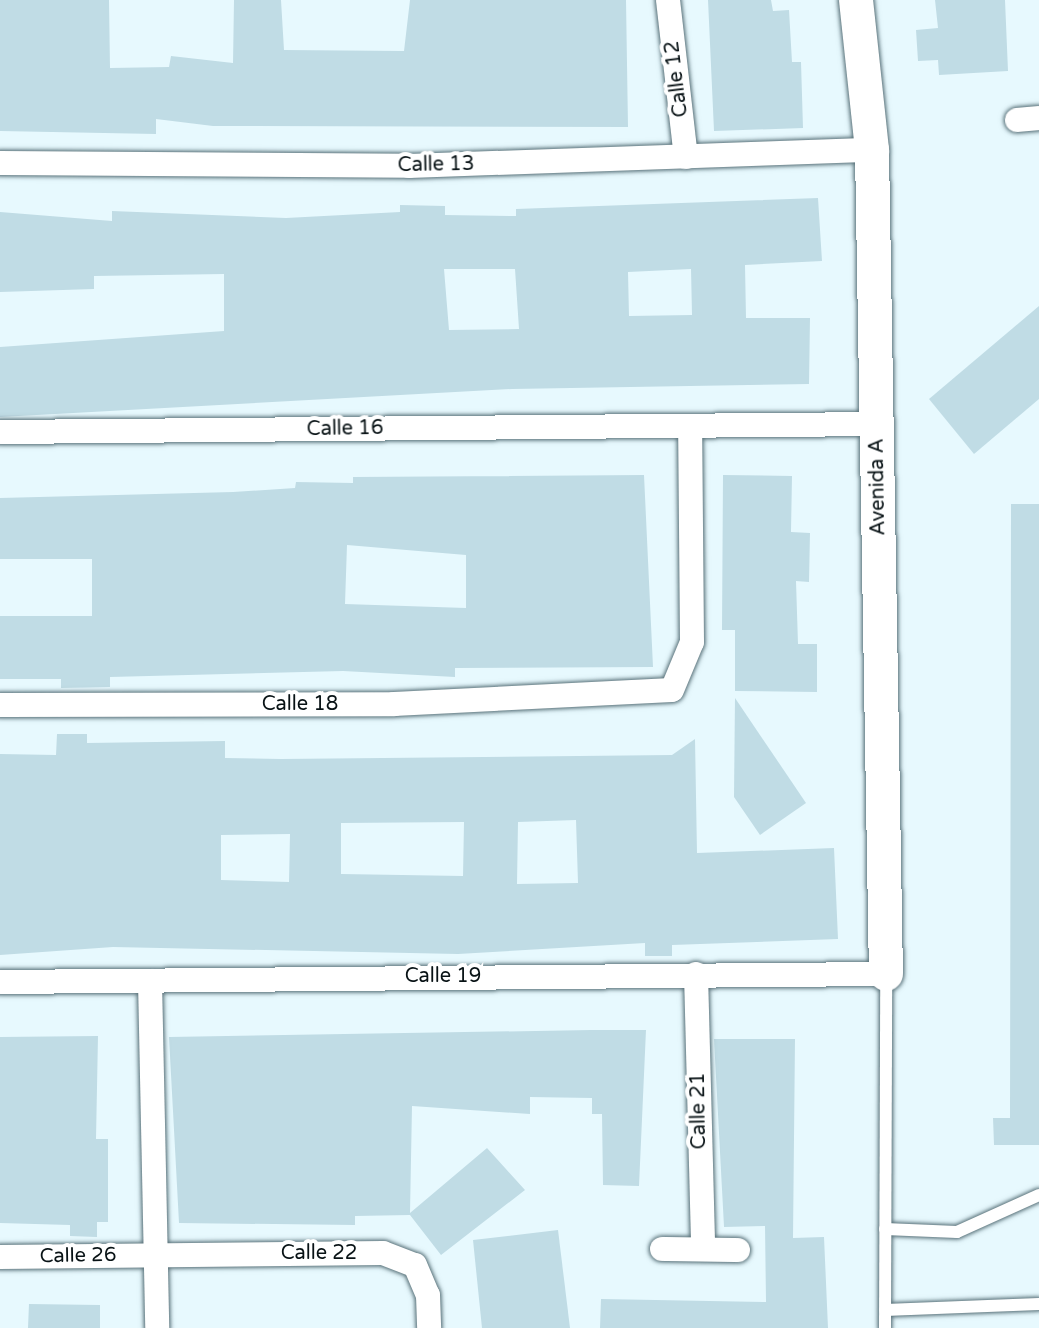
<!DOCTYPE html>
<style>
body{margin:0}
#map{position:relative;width:1039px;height:1328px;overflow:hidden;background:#e7f9fe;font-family:"Varela Round",sans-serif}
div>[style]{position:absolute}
.building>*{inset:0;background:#c0dce5}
.roads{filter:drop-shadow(0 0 2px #59727a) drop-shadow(0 0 2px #59727a)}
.lane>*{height:12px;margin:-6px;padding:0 6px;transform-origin:6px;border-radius:6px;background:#fff}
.street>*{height:24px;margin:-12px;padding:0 12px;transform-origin:12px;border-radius:12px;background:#fff}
.secondary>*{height:34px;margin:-17px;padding:0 17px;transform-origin:17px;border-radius:17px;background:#fff}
span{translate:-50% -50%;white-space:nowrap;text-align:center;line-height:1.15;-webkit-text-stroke:8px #fff;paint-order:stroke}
.street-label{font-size:20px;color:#081215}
</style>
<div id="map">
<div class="building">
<div style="clip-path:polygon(0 0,109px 0,110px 68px,169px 67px,171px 56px,233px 63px,234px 0,281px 0,284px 50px,404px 51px,410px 0,626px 0,628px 127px,213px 126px,156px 119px,156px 134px,0 131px)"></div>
<div style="clip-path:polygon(708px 0,771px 0,773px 11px,789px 10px,792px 62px,801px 62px,803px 128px,714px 131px)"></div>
<div style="clip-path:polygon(935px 0,1005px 0,1008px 71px,939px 75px,938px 60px,918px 61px,916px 30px,938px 28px)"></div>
<div style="clip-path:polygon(evenodd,818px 198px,822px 261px,745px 265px,746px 318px,810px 318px,809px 384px,512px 389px,0 417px,0 347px,224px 331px,224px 274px,94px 276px,94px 289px,0 292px,0 212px,112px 221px,112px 211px,286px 218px,400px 212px,400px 205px,445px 206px,445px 215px,516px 216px,516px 209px,818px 198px,444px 269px,515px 269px,519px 329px,449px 330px,444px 269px,818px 198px,691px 269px,692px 315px,629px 316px,628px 272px,691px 269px)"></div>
<div style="clip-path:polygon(1039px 306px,1039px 399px,974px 454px,929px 399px)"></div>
<div style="clip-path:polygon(evenodd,644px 475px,653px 667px,455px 668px,455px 677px,343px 671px,110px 677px,110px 687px,61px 688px,61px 679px,0 679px,0 616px,92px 616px,92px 559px,0 559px,0 498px,233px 492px,295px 488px,296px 482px,353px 483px,353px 477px,644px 475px,347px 545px,466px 555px,466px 608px,345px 604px,347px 545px)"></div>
<div style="clip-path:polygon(723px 475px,792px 476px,791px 532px,810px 533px,809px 582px,796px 581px,798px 644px,817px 644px,817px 692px,735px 691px,735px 630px,722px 630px)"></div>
<div style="clip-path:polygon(1011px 504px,1039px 504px,1039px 1145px,994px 1145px,993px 1118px,1010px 1118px)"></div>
<div style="clip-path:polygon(735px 698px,806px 803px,760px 835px,734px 797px)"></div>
<div style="clip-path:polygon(evenodd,57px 734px,87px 734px,87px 743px,225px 741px,225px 758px,281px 759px,672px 755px,695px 739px,697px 853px,834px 848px,838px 939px,672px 945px,672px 956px,645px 956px,645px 943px,458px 954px,113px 947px,0 955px,0 754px,56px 755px,57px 734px,576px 820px,578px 883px,517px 884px,518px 822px,576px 820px,57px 734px,464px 822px,463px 876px,341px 874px,341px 823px,464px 822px,57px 734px,290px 834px,289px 882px,221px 880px,221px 835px,290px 834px)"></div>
<div style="clip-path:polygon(591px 1030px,646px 1030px,639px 1186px,603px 1185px,602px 1114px,592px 1114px,592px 1098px,530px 1097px,530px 1114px,412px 1106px,410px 1213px,487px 1148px,525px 1190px,441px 1255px,410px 1215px,355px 1216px,355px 1225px,179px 1223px,169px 1037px)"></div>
<div style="clip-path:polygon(98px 1036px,96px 1139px,108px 1139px,108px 1222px,97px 1222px,97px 1237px,70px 1236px,70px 1225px,0 1223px,0 1037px)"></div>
<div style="clip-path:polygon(714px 1039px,795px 1039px,793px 1238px,824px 1237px,828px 1328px,600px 1328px,601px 1299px,766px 1302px,765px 1226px,724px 1227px)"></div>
<div style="clip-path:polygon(558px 1230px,570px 1328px,482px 1328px,473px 1240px)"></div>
<div style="clip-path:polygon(29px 1304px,100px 1305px,100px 1328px,28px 1328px)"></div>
</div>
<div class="roads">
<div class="lane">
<div style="left:885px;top:1229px;width:72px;rotate:2.4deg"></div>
<div style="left:957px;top:1232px;width:90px;rotate:-24.3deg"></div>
<div style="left:885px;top:1310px;width:154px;rotate:-2.2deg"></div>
<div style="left:885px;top:1328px;width:351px;rotate:-89.8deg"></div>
</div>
<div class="street">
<div style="left:668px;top:0;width:158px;rotate:83.5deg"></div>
<div style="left:1017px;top:120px;width:22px;rotate:-5deg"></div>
<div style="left:0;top:163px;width:409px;rotate:0.4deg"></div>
<div style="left:409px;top:166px;width:463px;rotate:-2deg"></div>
<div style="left:0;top:432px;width:877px;rotate:-0.52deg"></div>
<div style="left:0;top:705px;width:394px;rotate:-0.1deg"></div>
<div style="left:394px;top:704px;width:278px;rotate:-2.9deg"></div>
<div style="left:672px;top:690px;width:52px;rotate:-67.4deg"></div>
<div style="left:692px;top:642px;width:215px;rotate:-90.5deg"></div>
<div style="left:696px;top:974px;width:274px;rotate:88.5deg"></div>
<div style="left:150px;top:981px;width:347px;rotate:88.8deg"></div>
<div style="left:0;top:982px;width:886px;rotate:-0.52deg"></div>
<div style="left:662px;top:1249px;width:76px;rotate:0.8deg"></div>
<div style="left:0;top:1257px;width:383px;rotate:-0.6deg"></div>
<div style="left:383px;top:1253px;width:34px;rotate:21deg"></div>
<div style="left:415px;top:1265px;width:33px;rotate:67deg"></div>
<div style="left:428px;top:1295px;width:33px;rotate:88deg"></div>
</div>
<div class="secondary">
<div style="left:856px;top:0;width:151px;rotate:83.9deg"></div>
<div style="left:872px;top:150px;width:824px;rotate:89.03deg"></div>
</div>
</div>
<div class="street-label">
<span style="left:677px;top:79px;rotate:-97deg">Calle 12</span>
<span style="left:436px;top:165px;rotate:-1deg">Calle 13</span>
<span style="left:345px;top:429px;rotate:-1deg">Calle 16</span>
<span style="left:878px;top:487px;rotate:-91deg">Avenida A</span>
<span style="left:300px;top:704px">Calle 18</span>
<span style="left:443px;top:976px">Calle 19</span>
<span style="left:699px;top:1111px;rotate:-91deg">Calle 21</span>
<span style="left:319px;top:1253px">Calle 22</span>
<span style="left:78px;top:1256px;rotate:-1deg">Calle 26</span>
</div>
</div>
